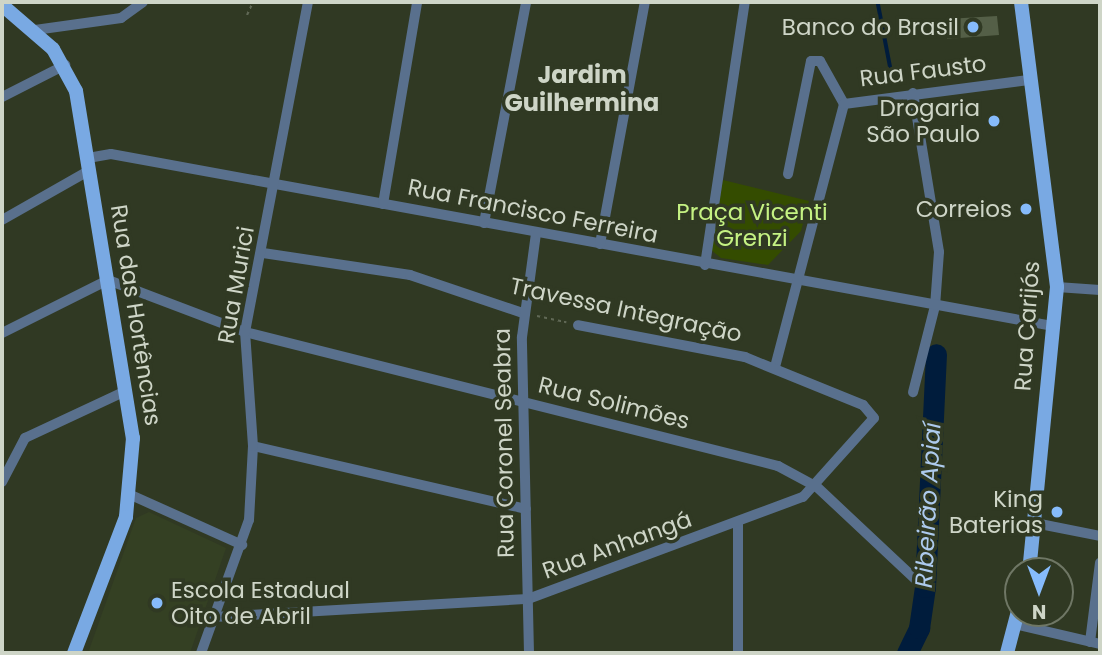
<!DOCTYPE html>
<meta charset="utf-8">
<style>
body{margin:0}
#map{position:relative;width:1102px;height:655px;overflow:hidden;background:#303923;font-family:Poppins,sans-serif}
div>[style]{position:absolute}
.built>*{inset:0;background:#344023}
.green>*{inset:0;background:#344c00}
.stream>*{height:3.5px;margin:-1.75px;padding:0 1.75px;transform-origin:1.75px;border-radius:1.75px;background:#001c3c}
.river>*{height:21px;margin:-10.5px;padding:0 10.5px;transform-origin:10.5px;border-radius:10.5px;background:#001c3c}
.building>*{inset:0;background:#545f47}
.path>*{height:2px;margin-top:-1px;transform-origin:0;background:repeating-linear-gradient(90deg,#606855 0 3.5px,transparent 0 7px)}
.minor>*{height:10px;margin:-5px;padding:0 5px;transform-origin:5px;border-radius:5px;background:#59708d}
.major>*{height:14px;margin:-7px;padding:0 7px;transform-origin:7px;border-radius:7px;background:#79a9e3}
.dots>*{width:19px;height:19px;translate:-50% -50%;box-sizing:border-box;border:4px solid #303923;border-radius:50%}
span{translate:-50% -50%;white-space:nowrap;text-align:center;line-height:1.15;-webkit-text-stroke:7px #303923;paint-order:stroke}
.poi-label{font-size:23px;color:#ced5c7}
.right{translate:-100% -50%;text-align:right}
.left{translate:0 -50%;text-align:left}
.street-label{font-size:23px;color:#ced5c7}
.park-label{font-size:23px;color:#c5f283}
.neighbourhood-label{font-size:24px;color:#ced5c7;font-weight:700}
.water-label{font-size:24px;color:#adcaed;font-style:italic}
.frame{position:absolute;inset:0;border:4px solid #ced5c7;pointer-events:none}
.north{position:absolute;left:1004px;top:557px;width:70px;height:70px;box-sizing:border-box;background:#303923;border:2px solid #6f7765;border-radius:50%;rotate:180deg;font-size:19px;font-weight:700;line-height:28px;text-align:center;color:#ced5c7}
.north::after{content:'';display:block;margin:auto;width:24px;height:32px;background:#86bbfb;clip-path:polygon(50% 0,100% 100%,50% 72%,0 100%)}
</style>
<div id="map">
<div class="built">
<div style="clip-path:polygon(149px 512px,226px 548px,190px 653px,88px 653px,136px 518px)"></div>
</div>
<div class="green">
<div style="clip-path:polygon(723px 180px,809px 201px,801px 231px,768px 265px,721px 258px,711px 250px)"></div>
</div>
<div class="stream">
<div style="left:878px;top:2px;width:79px;rotate:79.1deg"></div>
</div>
<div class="river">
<div style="left:907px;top:653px;width:28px;rotate:-64deg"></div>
<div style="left:919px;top:628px;width:41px;rotate:-81.7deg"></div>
<div style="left:925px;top:587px;width:233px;rotate:-87.3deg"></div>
</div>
<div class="building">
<div style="clip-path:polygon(997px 16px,999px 35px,947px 39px,947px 19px)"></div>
</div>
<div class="path">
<div style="left:247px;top:15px;width:14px;rotate:-65deg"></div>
<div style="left:537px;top:316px;width:30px;rotate:12deg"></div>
</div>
<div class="minor">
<div style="left:35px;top:30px;width:87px;rotate:-7.9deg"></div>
<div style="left:121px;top:18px;width:27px;rotate:-36deg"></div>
<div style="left:913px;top:93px;width:161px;rotate:80.7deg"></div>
<div style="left:939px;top:252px;width:54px;rotate:94.2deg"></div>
<div style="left:935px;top:306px;width:89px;rotate:104.3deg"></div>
<div style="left:2px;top:97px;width:71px;rotate:-26.9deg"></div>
<div style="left:88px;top:158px;width:23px;rotate:-10deg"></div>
<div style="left:111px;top:154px;width:958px;rotate:10.35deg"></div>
<div style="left:788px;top:174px;width:115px;rotate:-78.5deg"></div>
<div style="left:811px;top:61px;width:9px"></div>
<div style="left:820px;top:61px;width:49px;rotate:60.8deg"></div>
<div style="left:383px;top:204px;width:205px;rotate:-80.4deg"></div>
<div style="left:2px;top:220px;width:101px;rotate:-29.6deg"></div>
<div style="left:484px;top:223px;width:225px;rotate:-79.2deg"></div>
<div style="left:600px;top:244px;width:246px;rotate:-79.5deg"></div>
<div style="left:263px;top:253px;width:149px;rotate:8.5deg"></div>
<div style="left:410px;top:275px;width:119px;rotate:18.6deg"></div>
<div style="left:705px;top:265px;width:266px;rotate:-81.4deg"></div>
<div style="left:1057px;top:287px;width:43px;rotate:4deg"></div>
<div style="left:2px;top:333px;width:119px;rotate:-26.6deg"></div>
<div style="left:108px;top:280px;width:147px;rotate:20.8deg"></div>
<div style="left:245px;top:332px;width:550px;rotate:14.11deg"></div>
<div style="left:778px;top:466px;width:44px;rotate:28.3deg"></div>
<div style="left:817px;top:487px;width:134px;rotate:43.2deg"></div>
<div style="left:775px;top:367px;width:272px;rotate:-75.3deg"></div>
<div style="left:844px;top:104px;width:186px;rotate:-7.4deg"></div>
<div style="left:253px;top:446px;width:280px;rotate:13deg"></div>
<div style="left:2px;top:482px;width:50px;rotate:-62.4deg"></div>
<div style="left:25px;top:438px;width:111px;rotate:-25deg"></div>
<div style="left:131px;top:495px;width:122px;rotate:24.2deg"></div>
<div style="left:738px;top:523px;width:130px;rotate:90deg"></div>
<div style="left:1035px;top:523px;width:66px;rotate:11.3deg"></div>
<div style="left:214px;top:617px;width:315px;rotate:-3.3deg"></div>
<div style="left:528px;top:599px;width:293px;rotate:-20.4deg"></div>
<div style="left:803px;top:497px;width:106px;rotate:-48.1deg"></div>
<div style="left:874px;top:418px;width:17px;rotate:-130deg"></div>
<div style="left:863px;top:405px;width:127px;rotate:-157.9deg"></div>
<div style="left:745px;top:357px;width:170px;rotate:-169.2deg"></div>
<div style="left:1014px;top:624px;width:88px;rotate:13.1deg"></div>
<div style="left:1090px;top:642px;width:80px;rotate:-82.8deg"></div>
<div style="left:201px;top:653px;width:141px;rotate:-70.2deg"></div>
<div style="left:249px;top:520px;width:74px;rotate:-86.9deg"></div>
<div style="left:253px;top:446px;width:114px;rotate:-94deg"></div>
<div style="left:245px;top:332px;width:336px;rotate:-79.2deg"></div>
<div style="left:529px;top:653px;width:316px;rotate:-91.3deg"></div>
<div style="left:522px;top:337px;width:105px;rotate:-82.3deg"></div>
</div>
<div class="major">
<div style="left:1021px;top:2px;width:287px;rotate:82.8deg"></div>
<div style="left:1057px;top:287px;width:285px;rotate:95.6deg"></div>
<div style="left:2px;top:5px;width:67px;rotate:40.8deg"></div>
<div style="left:53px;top:49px;width:48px;rotate:61.3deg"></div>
<div style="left:76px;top:91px;width:352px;rotate:80.7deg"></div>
<div style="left:133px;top:438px;width:79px;rotate:95.1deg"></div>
<div style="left:126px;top:517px;width:146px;rotate:110.9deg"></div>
<div style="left:1007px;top:653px;width:43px;rotate:-75.3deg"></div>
</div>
<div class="dots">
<div style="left:973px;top:27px;background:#86bbfb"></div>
<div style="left:994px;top:121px;background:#86bbfb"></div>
<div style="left:1026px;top:209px;background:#86bbfb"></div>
<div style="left:1057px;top:512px;background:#86bbfb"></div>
<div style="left:157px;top:603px;background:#86bbfb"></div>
</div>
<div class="poi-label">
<span class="right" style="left:959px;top:27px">Banco do Brasil</span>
<span class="right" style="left:980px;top:121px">Drogaria<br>São Paulo</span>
<span class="right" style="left:1012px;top:209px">Correios</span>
<span class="right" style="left:1043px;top:512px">King<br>Baterias</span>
<span class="left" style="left:171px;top:603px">Escola Estadual<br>Oito de Abril</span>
</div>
<div class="street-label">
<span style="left:923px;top:71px;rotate:-7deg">Rua Fausto</span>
<span style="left:533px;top:211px;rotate:11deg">Rua Francisco Ferreira</span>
<span style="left:236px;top:285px;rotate:-80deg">Rua Murici</span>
<span style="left:626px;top:310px;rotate:12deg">Travessa Integração</span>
<span style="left:136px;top:315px;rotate:81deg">Rua das Hortências</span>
<span style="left:1027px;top:326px;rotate:-86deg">Rua Carijós</span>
<span style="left:614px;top:403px;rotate:14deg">Rua Solimões</span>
<span style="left:504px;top:443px;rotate:-91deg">Rua Coronel Seabra</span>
<span style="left:617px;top:545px;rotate:-20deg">Rua Anhangá</span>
</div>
<div class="park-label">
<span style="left:752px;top:225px">Praça Vicenti<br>Grenzi</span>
</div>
<div class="neighbourhood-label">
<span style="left:582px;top:89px">Jardim<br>Guilhermina</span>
</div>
<div class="water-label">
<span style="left:928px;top:505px;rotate:-87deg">Ribeirão Apiaí</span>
</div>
<div class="frame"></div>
<div class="north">N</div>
</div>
